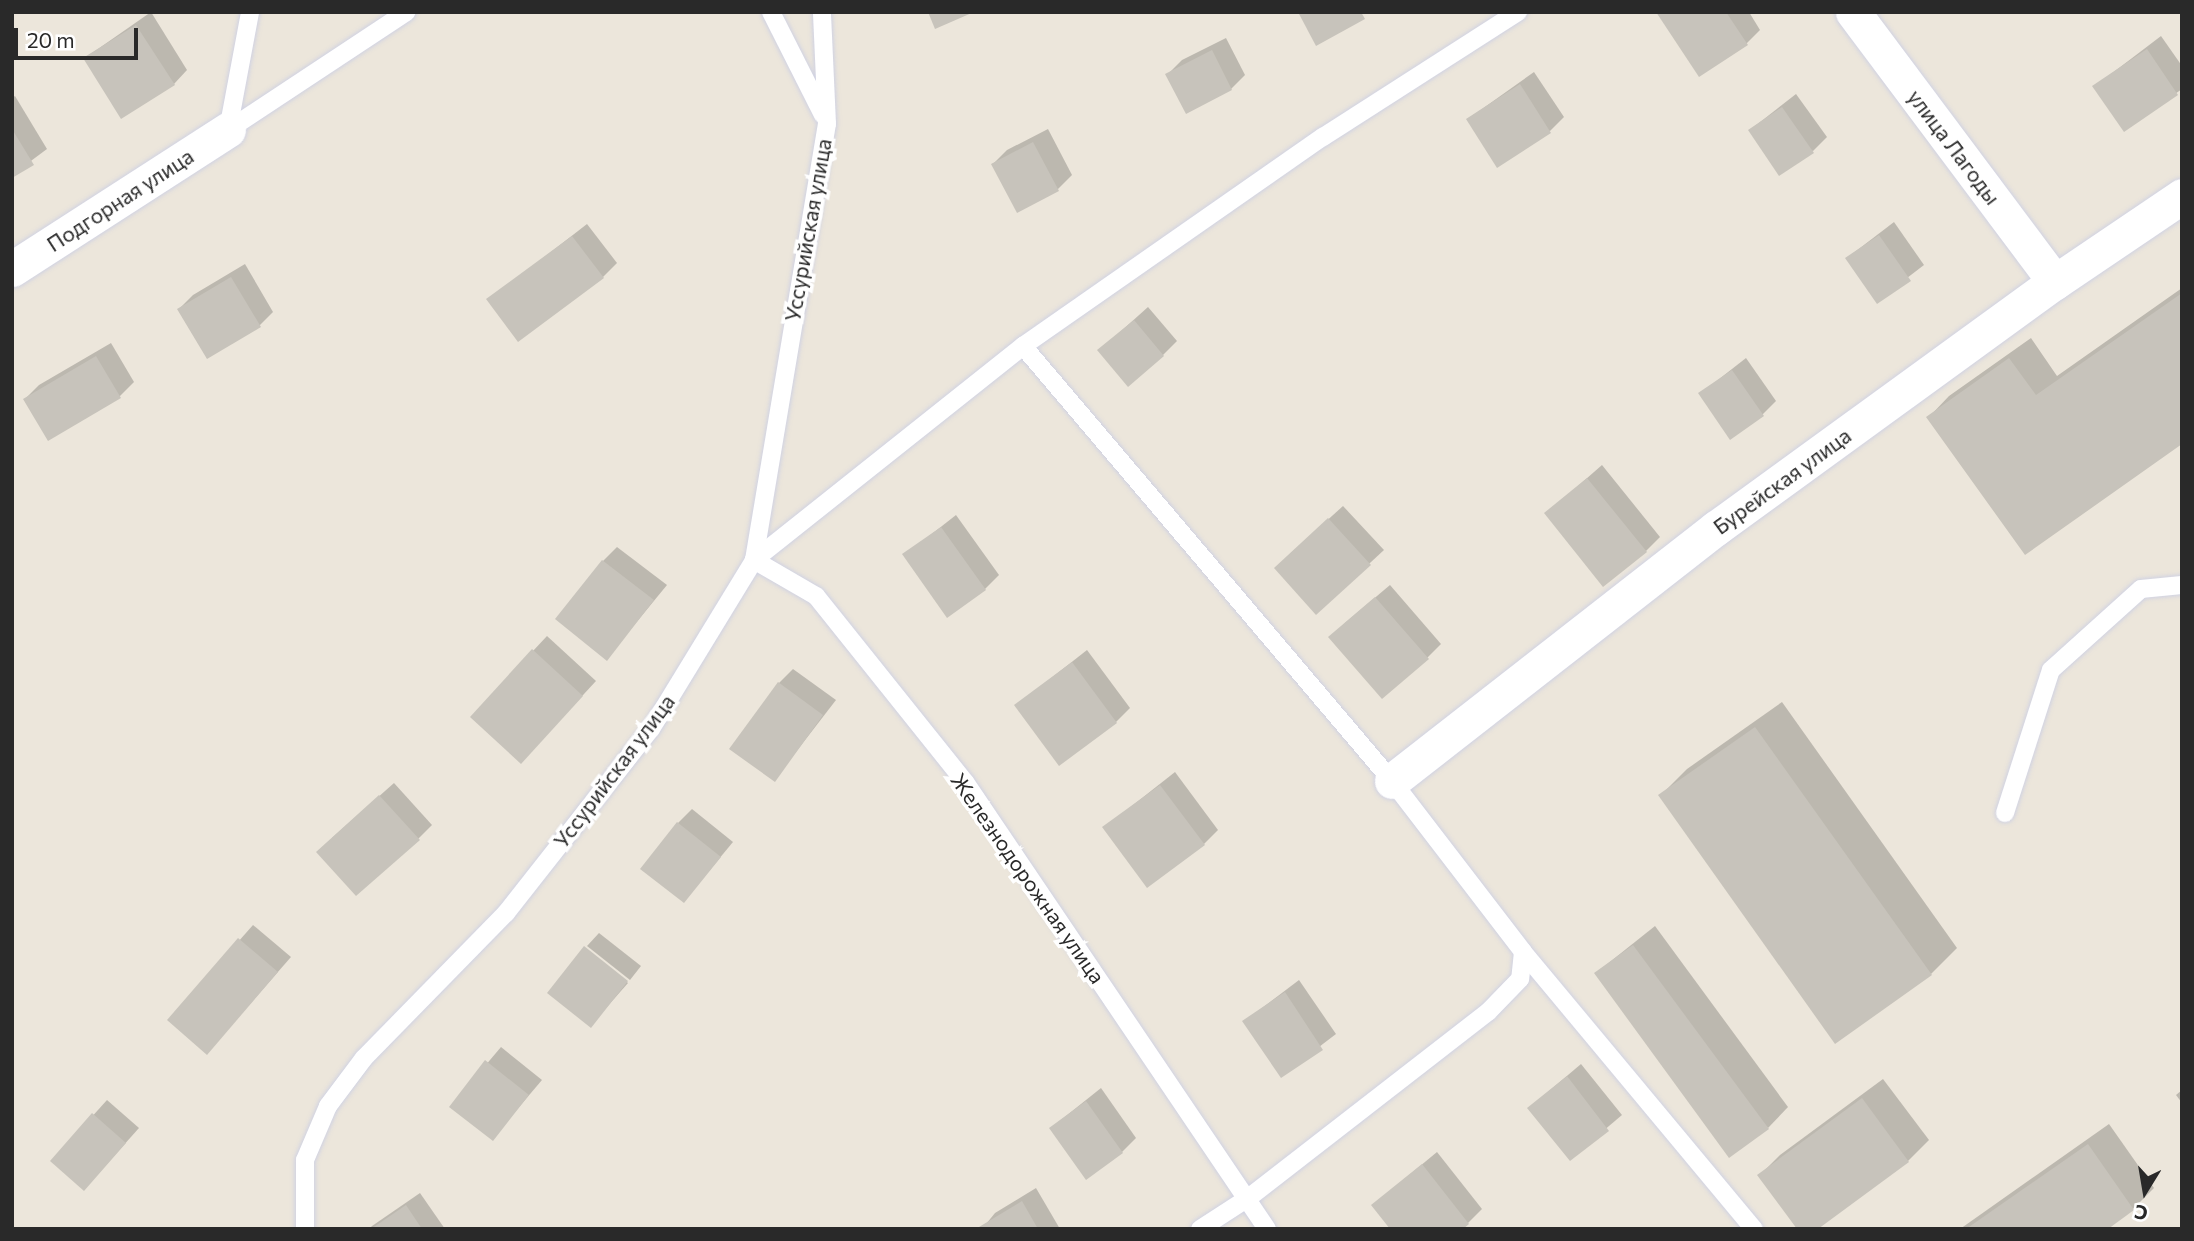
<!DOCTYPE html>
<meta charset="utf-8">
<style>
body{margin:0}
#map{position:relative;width:2194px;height:1241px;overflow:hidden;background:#ece6db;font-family:Commissioner,sans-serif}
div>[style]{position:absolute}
.shadow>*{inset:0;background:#0003}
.building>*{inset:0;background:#c7c3bb}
.roads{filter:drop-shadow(0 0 2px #d0d2e2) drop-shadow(0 0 2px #d0d2e2)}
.lane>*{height:18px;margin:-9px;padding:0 9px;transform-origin:9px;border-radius:9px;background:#fff}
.street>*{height:35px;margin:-17.5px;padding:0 17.5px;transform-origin:17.5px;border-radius:17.5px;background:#fff}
span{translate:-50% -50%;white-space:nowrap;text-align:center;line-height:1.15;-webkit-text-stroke:7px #fff;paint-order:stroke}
.street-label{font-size:21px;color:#292929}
.frame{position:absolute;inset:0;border:14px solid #292929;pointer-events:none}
.north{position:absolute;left:2110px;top:1157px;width:70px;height:70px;-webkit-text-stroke:5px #fff;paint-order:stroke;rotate:191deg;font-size:19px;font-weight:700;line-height:28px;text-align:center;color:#292929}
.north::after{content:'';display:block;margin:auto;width:24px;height:32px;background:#292929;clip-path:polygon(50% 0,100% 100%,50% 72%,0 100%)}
.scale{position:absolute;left:14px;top:28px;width:124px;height:32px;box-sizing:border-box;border:4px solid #292929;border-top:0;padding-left:9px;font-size:21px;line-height:24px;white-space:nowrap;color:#292929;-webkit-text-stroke:5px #fff;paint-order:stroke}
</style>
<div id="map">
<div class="shadow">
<div style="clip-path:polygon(151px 12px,187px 70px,174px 84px,85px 58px)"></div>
<div style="clip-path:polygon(1658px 12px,1749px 12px,1760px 30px,1746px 44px)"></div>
<div style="clip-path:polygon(2161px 36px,2182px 66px,2182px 89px,2124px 130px,2094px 87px)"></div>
<div style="clip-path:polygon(1226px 38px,1245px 75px,1231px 89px,1168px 74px,1182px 60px)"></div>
<div style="clip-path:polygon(1534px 72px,1564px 117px,1550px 131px,1468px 119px)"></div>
<div style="clip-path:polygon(1796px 94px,1827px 137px,1813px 151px,1750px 130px)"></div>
<div style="clip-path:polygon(15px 96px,47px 149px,12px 175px,12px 98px)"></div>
<div style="clip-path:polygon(1048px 129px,1072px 175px,1058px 189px,1018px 211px,993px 164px,1007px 150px)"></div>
<div style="clip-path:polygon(1894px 222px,1924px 265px,1877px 301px,1847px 258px)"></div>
<div style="clip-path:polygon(587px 224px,617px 263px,603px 277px,489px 300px)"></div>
<div style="clip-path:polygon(245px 264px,273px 312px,259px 326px,179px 309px,193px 295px)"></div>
<div style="clip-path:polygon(2182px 288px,2182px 442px,1929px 417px,1949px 396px,2031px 338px,2057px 376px)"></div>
<div style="clip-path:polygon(1148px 307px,1177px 341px,1163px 355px,1100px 350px)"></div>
<div style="clip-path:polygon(111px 343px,134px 382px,120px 396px,49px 438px,25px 399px,39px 385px)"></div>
<div style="clip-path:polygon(1746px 358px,1776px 401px,1762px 415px,1700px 394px)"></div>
<div style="clip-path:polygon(1602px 465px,1660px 537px,1646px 551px,1546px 514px)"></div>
<div style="clip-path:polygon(1343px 506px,1384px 550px,1316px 613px,1290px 554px)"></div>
<div style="clip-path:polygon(956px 515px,999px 575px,985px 589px,905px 555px)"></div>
<div style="clip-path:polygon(617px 547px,667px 585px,607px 658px,603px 561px)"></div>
<div style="clip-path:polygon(1390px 585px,1441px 644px,1427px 658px,1345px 623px)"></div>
<div style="clip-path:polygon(547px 636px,596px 681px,534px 748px,472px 716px)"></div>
<div style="clip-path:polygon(1087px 650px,1130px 708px,1116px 722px,1017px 705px)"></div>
<div style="clip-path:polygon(793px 669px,836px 700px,775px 779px,779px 683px)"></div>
<div style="clip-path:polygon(1782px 702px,1957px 948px,1931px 974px,1660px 796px,1687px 769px)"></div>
<div style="clip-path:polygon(1175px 772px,1218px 830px,1204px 844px,1104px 828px)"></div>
<div style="clip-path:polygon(394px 783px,432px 825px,418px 839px,332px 838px)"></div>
<div style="clip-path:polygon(692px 809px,733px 842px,684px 901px,678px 823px)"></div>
<div style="clip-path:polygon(253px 925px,291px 957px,220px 1038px,169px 1020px)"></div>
<div style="clip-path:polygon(1655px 926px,1788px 1107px,1768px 1128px,1596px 973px)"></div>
<div style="clip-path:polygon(599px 933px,641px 966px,630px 980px,587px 946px)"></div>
<div style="clip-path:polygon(585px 949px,628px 983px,591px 1025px)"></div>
<div style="clip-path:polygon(1299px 980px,1336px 1034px,1281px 1076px,1245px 1021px)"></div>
<div style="clip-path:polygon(501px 1047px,542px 1080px,492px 1139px,451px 1106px)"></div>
<div style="clip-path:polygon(1581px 1064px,1622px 1115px,1570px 1159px,1529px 1108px)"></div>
<div style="clip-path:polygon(1883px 1079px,1929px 1140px,1908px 1161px,1815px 1229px,1760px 1175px,1780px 1155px)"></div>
<div style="clip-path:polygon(1101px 1088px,1136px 1138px,1122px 1152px,1051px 1128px)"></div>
<div style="clip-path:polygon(2182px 1090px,2182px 1103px,2176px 1095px)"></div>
<div style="clip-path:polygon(107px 1100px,139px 1128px,97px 1175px,52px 1161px)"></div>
<div style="clip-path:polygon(2109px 1124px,2154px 1188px,2133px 1209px,2105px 1229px,1960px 1229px)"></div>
<div style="clip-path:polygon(1437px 1152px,1482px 1209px,1468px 1223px,1373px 1205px)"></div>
<div style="clip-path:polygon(1036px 1188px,1060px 1229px,982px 1229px,995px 1213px)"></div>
<div style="clip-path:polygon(420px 1193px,445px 1229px,369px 1229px,372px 1226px)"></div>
</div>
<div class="building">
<div style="clip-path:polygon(928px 12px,974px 12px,935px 29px)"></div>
<div style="clip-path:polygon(1298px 12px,1361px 12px,1365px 19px,1316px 46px)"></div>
<div style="clip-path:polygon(1656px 12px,1726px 12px,1748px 45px,1699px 77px)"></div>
<div style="clip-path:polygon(136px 25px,175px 85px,121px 119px,83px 58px)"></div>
<div style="clip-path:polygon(2147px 49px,2178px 95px,2124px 132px,2092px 86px)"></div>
<div style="clip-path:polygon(1212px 50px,1232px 90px,1186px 114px,1165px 74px)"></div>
<div style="clip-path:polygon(1520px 84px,1551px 133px,1497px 168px,1466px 119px)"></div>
<div style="clip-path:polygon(1782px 107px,1814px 153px,1779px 176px,1748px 130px)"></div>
<div style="clip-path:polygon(12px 129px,34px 165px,12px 178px)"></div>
<div style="clip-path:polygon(1033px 142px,1059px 191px,1017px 213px,991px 164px)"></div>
<div style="clip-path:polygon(1879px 235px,1911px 281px,1877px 304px,1845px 258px)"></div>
<div style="clip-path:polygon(572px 236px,604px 278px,518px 342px,486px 299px)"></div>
<div style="clip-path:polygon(231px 277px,261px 327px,207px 359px,177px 309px)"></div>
<div style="clip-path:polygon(2182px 293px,2182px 444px,2025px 555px,1926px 417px,2009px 358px,2036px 395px)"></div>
<div style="clip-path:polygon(1134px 320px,1164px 356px,1128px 387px,1097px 350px)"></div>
<div style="clip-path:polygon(96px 356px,121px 398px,48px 441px,23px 399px)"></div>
<div style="clip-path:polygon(1732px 370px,1764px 416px,1730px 440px,1698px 393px)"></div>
<div style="clip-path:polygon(1587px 478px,1647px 552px,1603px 587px,1544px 513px)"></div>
<div style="clip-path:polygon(1328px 518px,1371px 565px,1316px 615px,1274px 568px)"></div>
<div style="clip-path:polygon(941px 527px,986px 590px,947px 618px,902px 554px)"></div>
<div style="clip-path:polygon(602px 560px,654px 600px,607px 661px,555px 619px)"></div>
<div style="clip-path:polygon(1375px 597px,1429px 659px,1382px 699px,1328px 637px)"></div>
<div style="clip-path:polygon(532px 649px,583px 696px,521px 764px,470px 717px)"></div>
<div style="clip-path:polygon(1072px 662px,1117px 723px,1059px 766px,1014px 705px)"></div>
<div style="clip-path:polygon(778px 682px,823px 715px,775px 782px,729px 749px)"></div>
<div style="clip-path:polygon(1755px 727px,1932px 975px,1835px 1044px,1658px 795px)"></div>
<div style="clip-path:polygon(1160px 785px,1205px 845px,1147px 888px,1102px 827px)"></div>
<div style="clip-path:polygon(379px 795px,420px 840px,356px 896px,316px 852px)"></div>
<div style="clip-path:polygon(677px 822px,721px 857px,684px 903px,640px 869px)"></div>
<div style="clip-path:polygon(238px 938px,278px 972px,207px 1055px,167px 1020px)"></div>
<div style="clip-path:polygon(1633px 945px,1769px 1129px,1729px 1158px,1594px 973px)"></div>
<div style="clip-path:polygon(584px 946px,628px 981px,591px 1028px,547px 993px)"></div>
<div style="clip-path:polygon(1285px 992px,1323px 1050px,1281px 1078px,1242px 1021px)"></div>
<div style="clip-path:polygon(485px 1060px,529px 1095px,493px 1141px,449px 1107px)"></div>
<div style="clip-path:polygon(1567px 1076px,1609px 1131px,1570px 1161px,1527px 1108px)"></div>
<div style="clip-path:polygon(1862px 1098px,1909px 1162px,1818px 1229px,1797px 1229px,1757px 1175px)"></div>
<div style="clip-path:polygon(1086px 1101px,1123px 1153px,1086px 1180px,1049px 1128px)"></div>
<div style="clip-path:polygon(92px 1113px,126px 1143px,84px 1191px,50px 1161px)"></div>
<div style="clip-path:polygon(2088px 1144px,2134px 1210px,2108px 1229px,1966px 1229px)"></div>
<div style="clip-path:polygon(1422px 1164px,1469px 1224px,1463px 1229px,1390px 1229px,1371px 1205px)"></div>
<div style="clip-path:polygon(1022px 1201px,1038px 1229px,980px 1229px,979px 1227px)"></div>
<div style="clip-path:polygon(406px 1205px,422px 1229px,371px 1229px)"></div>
</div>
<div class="roads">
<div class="lane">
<div style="left:771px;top:12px;width:115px;rotate:63.2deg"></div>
<div style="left:228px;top:130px;width:214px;rotate:-33.5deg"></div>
<div style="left:228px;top:130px;width:120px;rotate:-79.4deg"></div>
<div style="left:1023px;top:346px;width:570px;rotate:49.69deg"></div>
<div style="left:1392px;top:781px;width:215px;rotate:52.5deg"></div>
<div style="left:1523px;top:952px;width:27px;rotate:96deg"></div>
<div style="left:1520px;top:979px;width:46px;rotate:134.1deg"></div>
<div style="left:1488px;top:1012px;width:304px;rotate:142.2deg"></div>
<div style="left:1248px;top:1198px;width:57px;rotate:147.1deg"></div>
<div style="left:2005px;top:813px;width:150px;rotate:-72.2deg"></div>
<div style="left:2051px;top:670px;width:121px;rotate:-42deg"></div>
<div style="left:2141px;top:589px;width:41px;rotate:-5.6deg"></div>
<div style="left:1523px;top:952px;width:361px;rotate:50.2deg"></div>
<div style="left:305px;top:1229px;width:69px;rotate:-90deg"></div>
<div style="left:305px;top:1160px;width:59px;rotate:-66.9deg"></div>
<div style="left:328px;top:1106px;width:60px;rotate:-53.1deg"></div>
<div style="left:364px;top:1058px;width:203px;rotate:-45.6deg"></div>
<div style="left:506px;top:913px;width:234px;rotate:-51.8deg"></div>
<div style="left:651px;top:729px;width:198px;rotate:-58.6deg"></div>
<div style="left:754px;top:560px;width:442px;rotate:-80.5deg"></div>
<div style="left:827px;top:124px;width:112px;rotate:-92.6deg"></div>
<div style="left:1267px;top:1229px;width:539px;rotate:-124.04deg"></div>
<div style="left:965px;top:782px;width:238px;rotate:-128.7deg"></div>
<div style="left:816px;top:596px;width:72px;rotate:-149.9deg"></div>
<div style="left:754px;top:560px;width:344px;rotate:-38.5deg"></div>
<div style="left:1023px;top:346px;width:366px;rotate:-34.9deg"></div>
<div style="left:1323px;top:137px;width:232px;rotate:-32.7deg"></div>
</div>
<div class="street">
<div style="left:1853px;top:12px;width:337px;rotate:53.2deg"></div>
<div style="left:12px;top:269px;width:257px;rotate:-32.8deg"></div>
<div style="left:1392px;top:781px;width:411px;rotate:-38deg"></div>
<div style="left:1716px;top:528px;width:419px;rotate:-36deg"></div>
<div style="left:2055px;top:282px;width:153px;rotate:-34.1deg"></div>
</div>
</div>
<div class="street-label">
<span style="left:1954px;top:147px;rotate:53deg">улица Лагоды</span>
<span style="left:120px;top:200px;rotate:-33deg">Подгорная улица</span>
<span style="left:808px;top:230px;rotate:-80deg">Уссурийская улица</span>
<span style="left:1782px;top:481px;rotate:-36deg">Бурейская улица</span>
<span style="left:614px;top:771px;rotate:-53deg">Уссурийская улица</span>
<span style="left:1028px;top:878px;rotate:55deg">Железнодорожная улица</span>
</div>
<div class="frame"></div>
<div class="north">С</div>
<div class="scale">20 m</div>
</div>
